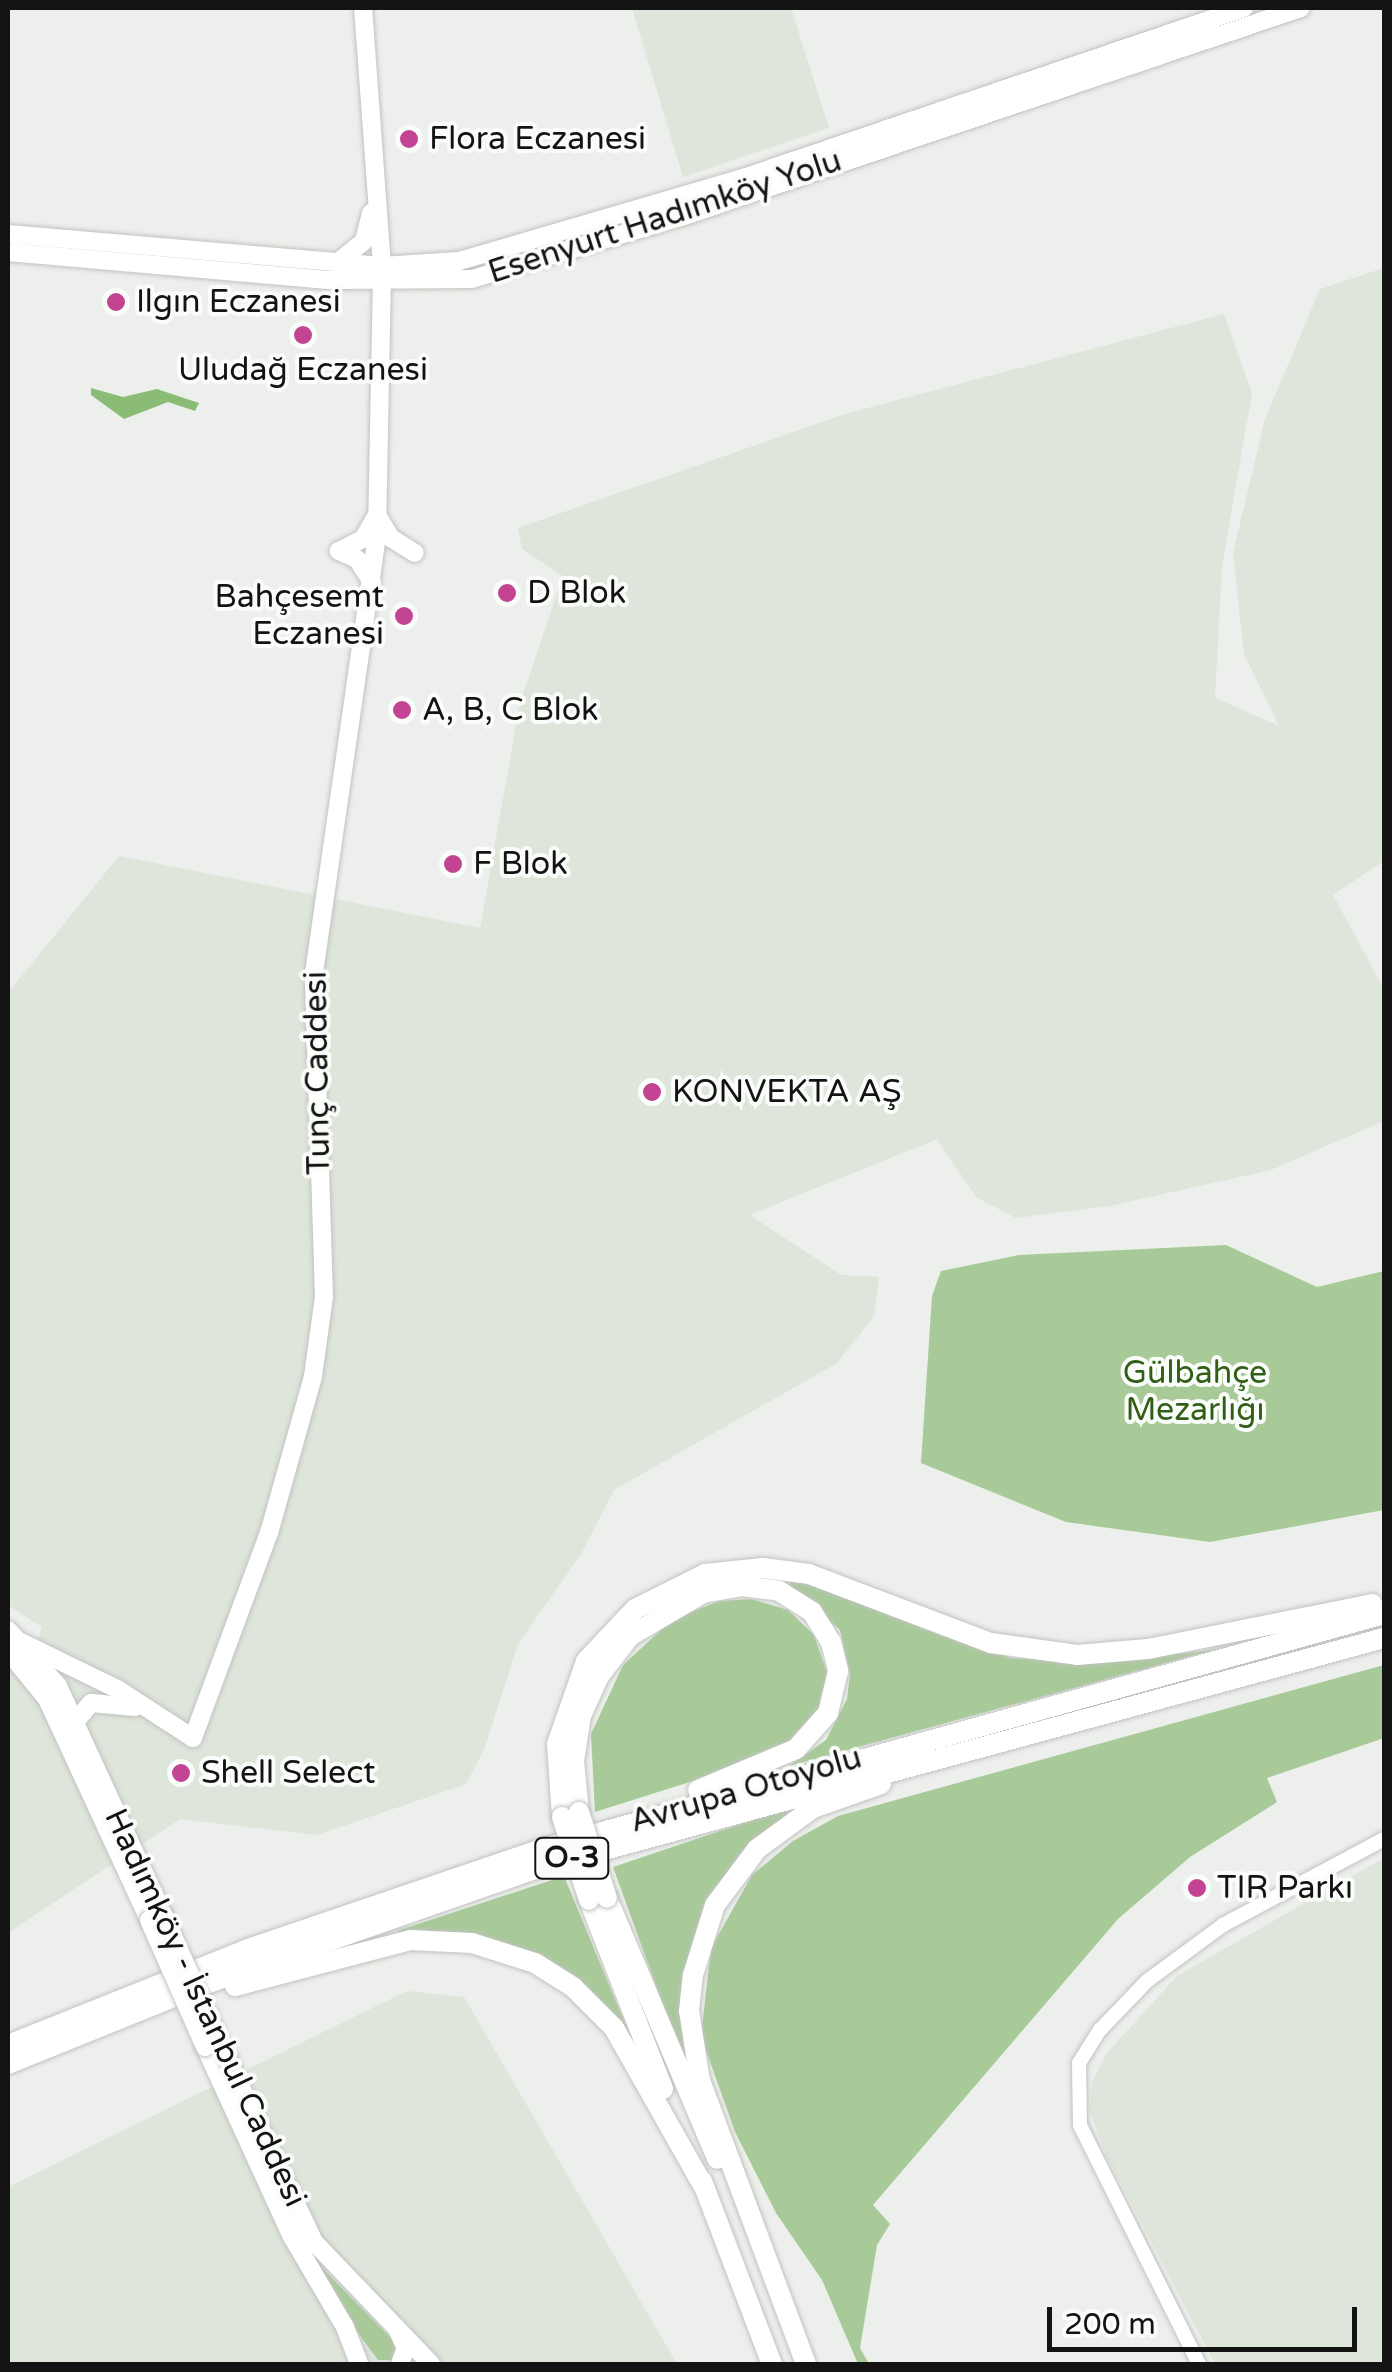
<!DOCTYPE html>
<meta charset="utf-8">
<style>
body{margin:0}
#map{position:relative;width:1392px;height:2372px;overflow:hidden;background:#ecefeb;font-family:"Varela Round",sans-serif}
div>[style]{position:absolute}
.built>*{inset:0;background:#dee5db}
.green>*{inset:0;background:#a7ca98}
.water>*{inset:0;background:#8bbc75}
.roads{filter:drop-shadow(0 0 2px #c1c3c0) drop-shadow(0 0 2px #c1c3c0)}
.minor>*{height:14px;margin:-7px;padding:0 7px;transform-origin:7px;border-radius:7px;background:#fff}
.major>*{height:18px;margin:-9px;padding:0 9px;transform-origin:9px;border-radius:9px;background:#fff}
.highway>*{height:20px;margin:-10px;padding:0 10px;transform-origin:10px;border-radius:10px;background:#fff}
.bridges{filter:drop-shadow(0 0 2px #c1c3c0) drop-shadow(0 0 2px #c1c3c0)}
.major-bridge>*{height:18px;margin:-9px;padding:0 9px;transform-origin:9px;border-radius:9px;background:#fff}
.highway-bridge>*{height:20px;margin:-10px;padding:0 10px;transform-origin:10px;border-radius:10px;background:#fff}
.dots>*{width:28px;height:28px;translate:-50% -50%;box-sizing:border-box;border:5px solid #fafcf9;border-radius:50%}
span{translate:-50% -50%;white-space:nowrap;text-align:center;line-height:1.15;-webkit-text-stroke:8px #fafcf9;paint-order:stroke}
.shield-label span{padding:2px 8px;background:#fafcf9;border:2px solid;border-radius:8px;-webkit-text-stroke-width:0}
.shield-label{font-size:30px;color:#121312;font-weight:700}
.poi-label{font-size:32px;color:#121312}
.left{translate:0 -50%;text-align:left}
.right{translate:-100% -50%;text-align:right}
.street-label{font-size:32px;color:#121312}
.park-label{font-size:32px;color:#325f18}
.frame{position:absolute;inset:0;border:10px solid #121312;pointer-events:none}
.scale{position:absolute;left:1047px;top:2307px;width:310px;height:45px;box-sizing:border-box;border:5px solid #121312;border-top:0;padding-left:12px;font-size:30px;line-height:35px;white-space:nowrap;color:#121312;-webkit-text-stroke:8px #fafcf9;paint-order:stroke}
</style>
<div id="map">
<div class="built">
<div style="clip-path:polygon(632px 8px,791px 8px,829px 128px,683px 177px)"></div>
<div style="clip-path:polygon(1384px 268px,1384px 861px,1333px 895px,1384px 989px,1384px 1121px,1271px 1170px,1110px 1206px,1016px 1218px,976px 1197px,937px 1139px,750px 1215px,841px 1275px,879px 1277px,874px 1316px,837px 1363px,614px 1490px,581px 1554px,518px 1644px,484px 1750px,466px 1784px,317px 1835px,180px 1819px,8px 1933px,8px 1642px,34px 1654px,42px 1627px,8px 1605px,8px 993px,119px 856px,480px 928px,520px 703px,563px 576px,522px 549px,518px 528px,845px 414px,1224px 314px,1252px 393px,1222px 566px,1215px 698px,1279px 726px,1244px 654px,1233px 553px,1265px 419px,1320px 289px)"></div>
<div style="clip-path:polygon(1384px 1858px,1384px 2364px,1215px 2364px,1106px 2155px,1090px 2111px,1092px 2082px,1107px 2053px,1177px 1976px)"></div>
<div style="clip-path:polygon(407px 1991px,464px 1997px,677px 2364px,8px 2364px,8px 2187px)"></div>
</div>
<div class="green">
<div style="clip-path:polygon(1226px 1245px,1317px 1287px,1384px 1271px,1384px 1510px,1210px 1542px,1066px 1522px,921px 1463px,932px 1296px,941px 1271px,1019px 1255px)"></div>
<div style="clip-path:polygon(791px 1578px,1011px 1658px,1098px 1663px,1213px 1650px,789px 1766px,826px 1740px,847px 1699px,850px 1674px,840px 1630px,789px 1585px)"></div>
<div style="clip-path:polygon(751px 1599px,788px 1610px,814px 1635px,828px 1675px,816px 1719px,792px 1743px,737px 1767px,595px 1812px,591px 1734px,623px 1665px,673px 1619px,719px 1601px)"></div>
<div style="clip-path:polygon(1384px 1665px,1384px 1738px,1267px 1778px,1277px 1802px,1190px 1857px,1118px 1919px,873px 2205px,890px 2224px,877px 2245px,860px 2348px,869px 2364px,858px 2364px,822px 2280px,776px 2213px,735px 2132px,701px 2036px,711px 1948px,752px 1875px,793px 1841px,838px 1816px)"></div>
<div style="clip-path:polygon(806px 1802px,713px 1900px,691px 2063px,685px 2066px,613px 1867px)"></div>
<div style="clip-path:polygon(564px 1876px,632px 2040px,566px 1973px,397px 1931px)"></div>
<div style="clip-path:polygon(286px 2205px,322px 2268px,396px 2343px,392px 2360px,378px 2360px,339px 2307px)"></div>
</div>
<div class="water">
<div style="clip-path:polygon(91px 388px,123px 397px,157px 389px,199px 403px,195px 411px,168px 402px,124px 419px,91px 395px)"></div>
</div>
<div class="roads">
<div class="minor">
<div style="left:1199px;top:2364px;width:267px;rotate:-116.5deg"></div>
<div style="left:1080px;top:2125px;width:62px;rotate:-90.9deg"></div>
<div style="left:1079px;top:2063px;width:39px;rotate:-58deg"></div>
<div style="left:1100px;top:2030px;width:68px;rotate:-46.2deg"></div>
<div style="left:1147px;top:1981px;width:94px;rotate:-36.4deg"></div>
<div style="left:1223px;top:1925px;width:183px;rotate:-28.1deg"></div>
</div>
<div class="major">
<div style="left:8px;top:234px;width:375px;rotate:4.9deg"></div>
<div style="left:382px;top:266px;width:77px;rotate:-3.7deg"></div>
<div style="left:459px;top:261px;width:296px;rotate:-16.3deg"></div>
<div style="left:743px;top:178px;width:529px;rotate:-18.74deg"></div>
<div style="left:8px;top:252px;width:324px;rotate:5deg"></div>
<div style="left:331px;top:280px;width:141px;rotate:-0.4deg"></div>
<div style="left:472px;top:279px;width:221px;rotate:-16.6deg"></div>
<div style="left:684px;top:216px;width:651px;rotate:-18.63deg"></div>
<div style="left:337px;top:263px;width:35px;rotate:-39deg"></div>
<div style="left:364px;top:241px;width:29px;rotate:-76deg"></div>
<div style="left:372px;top:582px;width:27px;rotate:-123deg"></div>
<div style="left:357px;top:559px;width:20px;rotate:-156deg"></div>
<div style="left:339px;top:551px;width:27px;rotate:-27deg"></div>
<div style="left:363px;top:539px;width:28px;rotate:-60deg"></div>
<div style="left:377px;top:515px;width:27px;rotate:59deg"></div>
<div style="left:391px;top:538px;width:28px;rotate:32deg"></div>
<div style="left:8px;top:1630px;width:75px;rotate:48.2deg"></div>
<div style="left:58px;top:1686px;width:253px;rotate:65.3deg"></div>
<div style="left:21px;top:1642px;width:109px;rotate:26.1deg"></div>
<div style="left:119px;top:1690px;width:88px;rotate:33deg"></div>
<div style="left:193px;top:1738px;width:219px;rotate:-69.7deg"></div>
<div style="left:269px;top:1533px;width:163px;rotate:-74.3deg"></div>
<div style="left:313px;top:1376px;width:80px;rotate:-82.1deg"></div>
<div style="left:324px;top:1297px;width:324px;rotate:-91.8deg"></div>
<div style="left:314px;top:973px;width:443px;rotate:-81.8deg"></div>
<div style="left:377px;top:535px;width:269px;rotate:-88.9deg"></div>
<div style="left:382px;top:266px;width:259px;rotate:-94.2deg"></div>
<div style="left:8px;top:1651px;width:62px;rotate:50.9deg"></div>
<div style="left:47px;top:1699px;width:243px;rotate:65.2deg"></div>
<div style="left:75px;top:1722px;width:25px;rotate:-50deg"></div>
<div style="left:91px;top:1703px;width:44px;rotate:5.2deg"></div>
<div style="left:205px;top:2047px;width:207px;rotate:65.4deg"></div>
<div style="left:291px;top:2235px;width:107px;rotate:59.6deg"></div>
<div style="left:345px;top:2327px;width:40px;rotate:69deg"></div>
<div style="left:229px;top:2062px;width:199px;rotate:64.7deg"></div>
<div style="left:314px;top:2242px;width:169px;rotate:46.2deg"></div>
<div style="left:397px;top:2329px;width:21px;rotate:65deg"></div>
<div style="left:406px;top:2348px;width:17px;rotate:111deg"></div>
</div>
<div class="highway">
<div style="left:579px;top:1812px;width:51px;rotate:-95.6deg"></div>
<div style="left:574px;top:1761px;width:46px;rotate:-81.2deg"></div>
<div style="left:581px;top:1716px;width:44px;rotate:-65.8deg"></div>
<div style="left:599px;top:1676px;width:51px;rotate:-52.2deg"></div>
<div style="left:630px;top:1636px;width:85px;rotate:-30.5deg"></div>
<div style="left:703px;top:1593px;width:39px;rotate:-10deg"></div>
<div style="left:741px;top:1586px;width:38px;rotate:7deg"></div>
<div style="left:779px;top:1591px;width:39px;rotate:32deg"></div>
<div style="left:812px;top:1612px;width:36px;rotate:58deg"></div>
<div style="left:831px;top:1642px;width:30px;rotate:76deg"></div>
<div style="left:838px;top:1671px;width:43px;rotate:103.4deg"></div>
<div style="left:828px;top:1713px;width:48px;rotate:131.6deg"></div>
<div style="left:796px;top:1749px;width:106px;rotate:157.3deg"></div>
<div style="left:562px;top:1817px;width:73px;rotate:-93.9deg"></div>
<div style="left:557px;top:1744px;width:88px;rotate:-70.7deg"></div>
<div style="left:586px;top:1661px;width:71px;rotate:-46.7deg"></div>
<div style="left:635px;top:1609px;width:78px;rotate:-26.6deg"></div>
<div style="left:705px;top:1574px;width:58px;rotate:-5.9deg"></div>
<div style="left:763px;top:1568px;width:46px;rotate:7.4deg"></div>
<div style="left:809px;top:1574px;width:195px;rotate:20.8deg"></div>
<div style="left:991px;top:1643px;width:87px;rotate:7.9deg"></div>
<div style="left:1077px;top:1655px;width:71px;rotate:-4.8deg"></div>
<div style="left:1148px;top:1649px;width:229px;rotate:-11.3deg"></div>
<div style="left:607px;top:1898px;width:283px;rotate:67.1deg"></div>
<div style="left:589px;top:1900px;width:203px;rotate:68.6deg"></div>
<div style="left:235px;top:1986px;width:181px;rotate:-14.7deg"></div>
<div style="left:410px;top:1940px;width:62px;rotate:2.8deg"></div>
<div style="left:472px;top:1943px;width:66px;rotate:17.6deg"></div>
<div style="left:535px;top:1963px;width:45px;rotate:32.3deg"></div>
<div style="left:573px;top:1987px;width:58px;rotate:45deg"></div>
<div style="left:614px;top:2028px;width:185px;rotate:60.5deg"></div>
<div style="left:8px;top:2045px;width:258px;rotate:-21.8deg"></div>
<div style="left:248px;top:1949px;width:306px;rotate:-18.8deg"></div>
<div style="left:538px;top:1850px;width:878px;rotate:-15.59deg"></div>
<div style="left:8px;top:2064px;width:219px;rotate:-22deg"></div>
<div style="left:211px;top:1982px;width:346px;rotate:-19.2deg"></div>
<div style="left:538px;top:1868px;width:877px;rotate:-15.21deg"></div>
<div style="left:702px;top:2181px;width:196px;rotate:69.1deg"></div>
<div style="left:806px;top:2364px;width:302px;rotate:-110.5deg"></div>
<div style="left:700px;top:2081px;width:71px;rotate:-98.9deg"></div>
<div style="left:689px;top:2011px;width:36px;rotate:-84deg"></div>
<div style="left:693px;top:1975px;width:73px;rotate:-72.6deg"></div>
<div style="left:715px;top:1905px;width:70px;rotate:-53.1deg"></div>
<div style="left:757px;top:1849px;width:69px;rotate:-36.2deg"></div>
<div style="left:813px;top:1808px;width:72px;rotate:-19.4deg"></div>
</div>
</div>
<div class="bridges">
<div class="major-bridge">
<div style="left:164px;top:1916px;width:160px;rotate:66deg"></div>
<div style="left:149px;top:1920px;width:139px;rotate:66.2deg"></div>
</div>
<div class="highway-bridge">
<div style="left:579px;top:1812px;width:90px;rotate:72deg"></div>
<div style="left:562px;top:1817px;width:87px;rotate:72deg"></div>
</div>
</div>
<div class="dots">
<div style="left:409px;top:139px;background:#c24492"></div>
<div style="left:116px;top:302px;background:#c24492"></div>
<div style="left:303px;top:335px;background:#c24492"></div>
<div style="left:507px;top:593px;background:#c24492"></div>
<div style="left:404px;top:616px;background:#c24492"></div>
<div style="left:402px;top:710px;background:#c24492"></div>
<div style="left:453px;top:864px;background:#c24492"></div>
<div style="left:652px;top:1092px;background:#c24492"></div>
<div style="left:181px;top:1773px;background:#c24492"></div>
<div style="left:1197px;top:1888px;background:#c24492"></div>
</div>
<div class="shield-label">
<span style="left:572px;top:1858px">O-3</span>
</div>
<div class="poi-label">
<span class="left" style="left:429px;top:139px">Flora Eczanesi</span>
<span class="left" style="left:136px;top:302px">Ilgın Eczanesi</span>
<span style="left:303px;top:370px">Uludağ Eczanesi</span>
<span class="left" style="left:527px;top:593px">D Blok</span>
<span class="right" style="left:384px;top:616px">Bahçesemt<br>Eczanesi</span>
<span class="left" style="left:422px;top:710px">A, B, C Blok</span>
<span class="left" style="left:473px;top:864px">F Blok</span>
<span class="left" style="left:672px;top:1092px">KONVEKTA AŞ</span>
<span class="left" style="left:201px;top:1773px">Shell Select</span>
<span class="left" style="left:1217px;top:1888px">TIR Parkı</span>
</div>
<div class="street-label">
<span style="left:665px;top:217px;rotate:-18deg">Esenyurt Hadımköy Yolu</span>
<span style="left:318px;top:1073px;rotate:-91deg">Tunç Caddesi</span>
<span style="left:746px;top:1790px;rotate:-16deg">Avrupa Otoyolu</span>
<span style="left:205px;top:2008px;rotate:65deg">Hadımköy - İstanbul Caddesi</span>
</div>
<div class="park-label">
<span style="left:1195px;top:1392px">Gülbahçe<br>Mezarlığı</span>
</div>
<div class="frame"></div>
<div class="scale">200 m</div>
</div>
